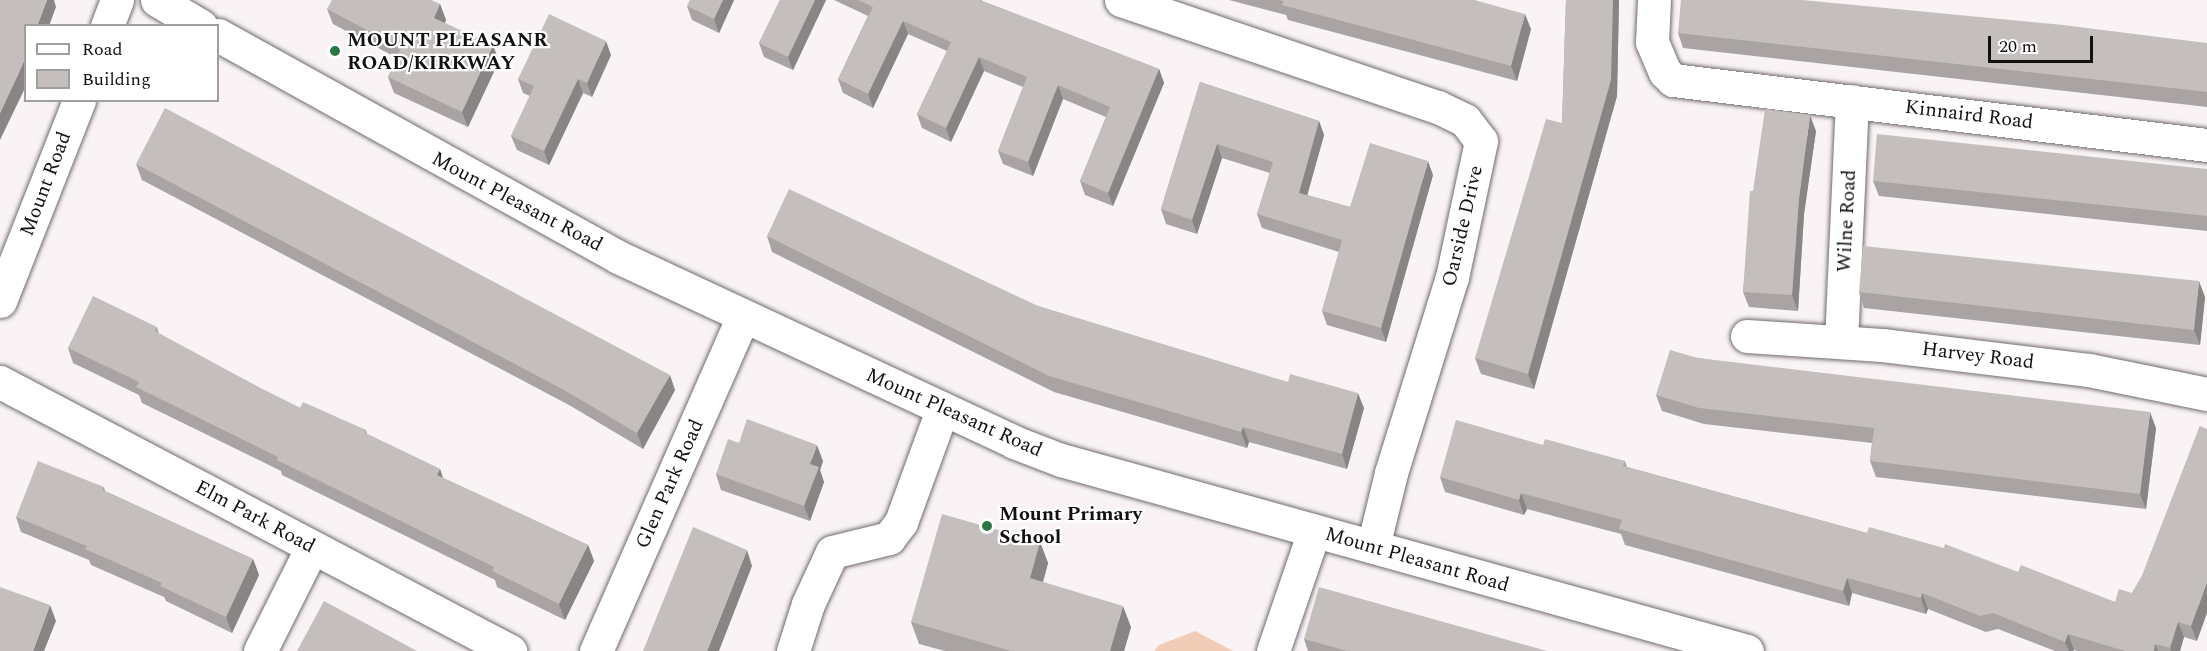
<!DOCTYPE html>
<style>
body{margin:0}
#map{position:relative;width:2207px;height:651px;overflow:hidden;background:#f9f3f6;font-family:Spectral,serif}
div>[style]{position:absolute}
.green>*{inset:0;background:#f1cdb8}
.roads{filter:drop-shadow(0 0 2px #706b6e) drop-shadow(0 0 2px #706b6e)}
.minor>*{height:33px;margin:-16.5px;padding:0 16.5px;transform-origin:16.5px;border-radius:16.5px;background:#fff}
.wall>*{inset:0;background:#a9a3a3}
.shaded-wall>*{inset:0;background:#898584}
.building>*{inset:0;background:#c4bebd}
.dots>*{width:16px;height:16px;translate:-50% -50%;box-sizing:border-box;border:3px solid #fff;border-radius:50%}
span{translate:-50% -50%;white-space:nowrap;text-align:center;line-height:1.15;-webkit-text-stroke:4.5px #fff;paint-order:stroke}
.poi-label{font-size:20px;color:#121011;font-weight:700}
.left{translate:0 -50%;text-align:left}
.street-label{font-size:20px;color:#121011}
.legend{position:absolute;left:24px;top:24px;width:195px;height:78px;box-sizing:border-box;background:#fff;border:2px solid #a09fa0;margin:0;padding:8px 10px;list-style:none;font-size:18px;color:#121011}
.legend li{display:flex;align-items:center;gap:12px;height:30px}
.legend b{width:30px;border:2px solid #a09fa0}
.scale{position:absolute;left:1988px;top:36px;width:105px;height:27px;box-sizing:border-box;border:3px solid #121011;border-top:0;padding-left:8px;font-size:18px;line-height:21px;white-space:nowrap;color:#121011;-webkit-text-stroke:4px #fff;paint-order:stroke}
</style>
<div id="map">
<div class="green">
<div style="clip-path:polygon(1195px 631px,1233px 651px,1154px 651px,1159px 645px)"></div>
</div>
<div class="roads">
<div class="minor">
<div style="left:157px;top:0;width:51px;rotate:30.6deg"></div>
<div style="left:1121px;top:0;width:335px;rotate:18.7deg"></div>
<div style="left:1438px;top:107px;width:30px;rotate:26deg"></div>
<div style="left:1465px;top:120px;width:26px;rotate:53deg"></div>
<div style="left:1481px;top:141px;width:139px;rotate:102deg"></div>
<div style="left:1452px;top:277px;width:205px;rotate:107.3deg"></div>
<div style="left:1391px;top:473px;width:76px;rotate:103.7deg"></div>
<div style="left:1654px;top:0;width:42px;rotate:92.7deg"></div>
<div style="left:1652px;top:42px;width:33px;rotate:67deg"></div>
<div style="left:1665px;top:72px;width:11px;rotate:45deg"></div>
<div style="left:1673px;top:80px;width:538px;rotate:6.94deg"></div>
<div style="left:107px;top:26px;width:28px;rotate:-69deg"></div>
<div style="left:218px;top:35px;width:457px;rotate:29deg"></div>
<div style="left:618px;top:257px;width:437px;rotate:25deg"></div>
<div style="left:1014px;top:442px;width:50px;rotate:21deg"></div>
<div style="left:1061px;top:460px;width:712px;rotate:15.56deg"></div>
<div style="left:0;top:301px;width:216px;rotate:-68.5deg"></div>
<div style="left:1747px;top:336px;width:135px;rotate:3.8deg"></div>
<div style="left:1882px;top:345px;width:209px;rotate:6.9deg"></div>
<div style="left:2089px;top:370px;width:120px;rotate:11.5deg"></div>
<div style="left:1841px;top:342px;width:241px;rotate:-87.4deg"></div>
<div style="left:0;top:382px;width:577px;rotate:27.81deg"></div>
<div style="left:260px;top:651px;width:116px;rotate:-63.4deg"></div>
<div style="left:596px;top:651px;width:366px;rotate:-66.3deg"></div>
<div style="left:793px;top:651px;width:49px;rotate:-72.3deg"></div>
<div style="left:808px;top:604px;width:57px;rotate:-65.2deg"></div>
<div style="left:832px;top:552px;width:59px;rotate:-13.8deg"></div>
<div style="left:889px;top:538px;width:20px;rotate:-53deg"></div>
<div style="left:901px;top:522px;width:119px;rotate:-69.9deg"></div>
<div style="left:1273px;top:651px;width:127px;rotate:-71.1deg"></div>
</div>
</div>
<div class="wall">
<div style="clip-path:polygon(734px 0,719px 33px,692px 20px,687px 6px)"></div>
<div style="clip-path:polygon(780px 0,826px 0,793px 70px,764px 57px,759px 43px)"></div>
<div style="clip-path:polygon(834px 0,982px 0,982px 1px,1159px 69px,1164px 83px,1113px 206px,1085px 195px,1080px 181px,1106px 117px,1063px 99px,1033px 176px,1003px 164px,998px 151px,1023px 87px,984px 71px,951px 142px,922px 128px,917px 114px,947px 51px,908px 34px,873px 108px,843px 93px,838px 79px,868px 16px)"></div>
<div style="clip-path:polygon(1229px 0,1474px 0,1531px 29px,1517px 81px,1288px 20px,1286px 15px)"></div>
<div style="clip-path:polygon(1566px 0,1619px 0,1617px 96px,1534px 389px,1481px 374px,1475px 358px,1562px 123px)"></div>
<div style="clip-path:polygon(440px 4px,446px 20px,445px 23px,499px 61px,468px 127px,394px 93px,388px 77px,397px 58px,333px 24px,327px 9px)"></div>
<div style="clip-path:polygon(1678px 33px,2207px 43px,2207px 107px,1683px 48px)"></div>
<div style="clip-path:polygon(611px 55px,592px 97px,583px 93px,549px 165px,517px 150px,511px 136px,530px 96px,523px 93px,518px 79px)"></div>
<div style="clip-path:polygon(1200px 82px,1319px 121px,1324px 135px,1307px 195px,1350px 207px,1433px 175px,1386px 342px,1327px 325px,1322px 311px,1339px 252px,1262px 228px,1257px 214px,1270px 173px,1222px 158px,1197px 234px,1166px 224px,1161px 209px)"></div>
<div style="clip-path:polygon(1816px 131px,1804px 214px,1798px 311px,1749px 307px,1743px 292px,1753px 191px)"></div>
<div style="clip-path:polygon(136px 164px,675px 390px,643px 449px,569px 405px,142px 180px)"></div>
<div style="clip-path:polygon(2207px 169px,2207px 231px,1879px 196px,1873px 181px)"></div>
<div style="clip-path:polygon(767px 236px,1038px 306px,1364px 408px,1347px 469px,1249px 442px,1247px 448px,1054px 392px,772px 252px)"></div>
<div style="clip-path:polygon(1859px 292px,2205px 297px,2200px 345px,1864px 308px)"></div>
<div style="clip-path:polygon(157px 327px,159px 334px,262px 389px,300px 408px,366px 430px,367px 434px,440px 469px,443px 478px,588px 545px,594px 561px,565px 620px,497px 587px,495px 580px,282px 475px,281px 471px,142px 403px,139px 395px,73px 363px,68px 348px)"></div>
<div style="clip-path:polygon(1698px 358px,2156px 428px,2146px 509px,1876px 477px,1870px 461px,1872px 443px,1704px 424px,1662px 411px,1656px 395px)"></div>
<div style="clip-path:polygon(2200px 426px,2197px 641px,2184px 637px,2180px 651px,2077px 651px,2074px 650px,2073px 651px,2055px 651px,1998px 629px,1986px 632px,1928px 609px,1926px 614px,1852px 593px,1849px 606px,1625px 545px,1621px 534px,1527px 509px,1524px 515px,1445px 492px,1440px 477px,1543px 445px,1625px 461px,1627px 467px,1867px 533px,2018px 572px,2115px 602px,2132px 593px,2142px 576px)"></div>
<div style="clip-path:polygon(739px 443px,823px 461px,820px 470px,824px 482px,810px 521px,721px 490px,716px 474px)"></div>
<div style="clip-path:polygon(104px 487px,105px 491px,253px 559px,259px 575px,232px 633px,166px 601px,164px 597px,91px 565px,89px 560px,21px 532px,16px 517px)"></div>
<div style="clip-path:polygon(1040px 542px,1048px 563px,1043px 582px,1131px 627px,1124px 651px,945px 651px,919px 644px,911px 622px)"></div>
<div style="clip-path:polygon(1304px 639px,1547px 651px,1308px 651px)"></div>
</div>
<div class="shaded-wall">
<div style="clip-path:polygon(47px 0,54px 0,56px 7px,49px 26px,37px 26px)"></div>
<div style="clip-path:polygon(723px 0,734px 0,719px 33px,714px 19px)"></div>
<div style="clip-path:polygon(815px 0,826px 0,793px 70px,788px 57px)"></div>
<div style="clip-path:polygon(1613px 0,1619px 0,1617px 96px,1534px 389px,1528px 374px)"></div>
<div style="clip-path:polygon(440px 4px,446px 20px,440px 33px,434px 18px)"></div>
<div style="clip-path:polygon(1525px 14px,1531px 29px,1517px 81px,1511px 66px)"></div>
<div style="clip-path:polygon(903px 21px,908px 34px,873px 108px,868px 94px)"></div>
<div style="clip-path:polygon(606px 41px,611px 55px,592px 97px,587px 83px)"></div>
<div style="clip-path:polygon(493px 45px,499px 61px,468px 127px,462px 112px)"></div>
<div style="clip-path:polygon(26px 56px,26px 86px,0 140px,0 113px)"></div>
<div style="clip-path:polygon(979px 57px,984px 71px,951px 142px,946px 128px)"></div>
<div style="clip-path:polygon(1159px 69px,1164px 83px,1113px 206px,1108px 193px)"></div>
<div style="clip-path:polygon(578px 79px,583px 93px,549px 165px,544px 151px)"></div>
<div style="clip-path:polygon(1058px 85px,1063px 99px,1033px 176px,1028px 162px)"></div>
<div style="clip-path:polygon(1810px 115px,1816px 131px,1804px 214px,1798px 311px,1792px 295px,1799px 199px)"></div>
<div style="clip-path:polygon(1319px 121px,1324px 135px,1304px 207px,1299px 193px)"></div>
<div style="clip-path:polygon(1217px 144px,1222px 158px,1197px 234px,1192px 220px)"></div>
<div style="clip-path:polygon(1428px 161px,1433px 175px,1386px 342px,1381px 328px)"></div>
<div style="clip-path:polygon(2199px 281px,2205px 297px,2200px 345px,2194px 330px)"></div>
<div style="clip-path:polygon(670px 375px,675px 390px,643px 449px,637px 433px)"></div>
<div style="clip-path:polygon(1358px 393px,1364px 408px,1347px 469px,1342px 454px)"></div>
<div style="clip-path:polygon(2150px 412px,2156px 428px,2146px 509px,2140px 494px)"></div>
<div style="clip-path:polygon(1243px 427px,1249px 442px,1247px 448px,1241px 432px)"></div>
<div style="clip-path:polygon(817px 445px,823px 461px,820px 470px,824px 482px,810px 521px,804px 506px,810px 464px)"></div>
<div style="clip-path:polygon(440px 469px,445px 484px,437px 475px)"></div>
<div style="clip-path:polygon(1521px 493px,1527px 509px,1524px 515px,1519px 500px)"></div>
<div style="clip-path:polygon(1040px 542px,1048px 563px,1038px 600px,1030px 578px)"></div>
<div style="clip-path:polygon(588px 545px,594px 561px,565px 620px,559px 604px)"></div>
<div style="clip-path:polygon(747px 550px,752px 566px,719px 651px,707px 651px)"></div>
<div style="clip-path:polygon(253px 559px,259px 575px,232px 633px,226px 617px)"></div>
<div style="clip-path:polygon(1847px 578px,1852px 593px,1849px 606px,1843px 591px)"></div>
<div style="clip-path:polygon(2207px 582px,2207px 613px,2197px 641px,2191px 626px)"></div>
<div style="clip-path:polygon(1922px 593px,1928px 609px,1926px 614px,1921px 598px)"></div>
<div style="clip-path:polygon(50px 605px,56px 621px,44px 651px,33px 651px)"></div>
<div style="clip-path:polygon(1123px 606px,1131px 627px,1124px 651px,1110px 651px)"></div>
<div style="clip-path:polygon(2178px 622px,2184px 637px,2180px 651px,2171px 651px,2170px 648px)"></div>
<div style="clip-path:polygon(2068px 634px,2074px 650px,2073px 651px,2069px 651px,2065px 642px)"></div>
<div style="clip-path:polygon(2155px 644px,2158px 651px,2154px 651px)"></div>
</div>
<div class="building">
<div style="clip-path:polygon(0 0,47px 0,37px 26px,26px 26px,26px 56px,20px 71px,0 113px)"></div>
<div style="clip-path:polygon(332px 0,431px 0,440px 4px,434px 18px,493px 45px,462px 112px,388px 77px,401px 48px,327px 9px)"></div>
<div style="clip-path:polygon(690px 0,723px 0,714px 19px,687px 6px)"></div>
<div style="clip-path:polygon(780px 0,815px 0,788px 57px,759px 43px)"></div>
<div style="clip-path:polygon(858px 0,980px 0,1159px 69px,1108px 193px,1080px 181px,1110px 107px,1058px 85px,1028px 162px,998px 151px,1027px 77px,979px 57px,946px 128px,917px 114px,951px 42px,903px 21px,868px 94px,838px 79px,873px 7px)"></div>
<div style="clip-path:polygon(1279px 0,1474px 0,1525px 14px,1511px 66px,1282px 5px,1284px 1px)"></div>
<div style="clip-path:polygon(1566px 0,1613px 0,1611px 80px,1528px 374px,1475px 358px,1546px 119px,1562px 123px)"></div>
<div style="clip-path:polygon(1681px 0,1802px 0,2063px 25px,2207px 43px,2207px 92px,1678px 33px)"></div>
<div style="clip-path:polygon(549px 14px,606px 41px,587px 83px,578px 79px,544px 151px,511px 136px,534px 86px,518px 79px)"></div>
<div style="clip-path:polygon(1200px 82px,1319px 121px,1299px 193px,1350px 207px,1370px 143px,1428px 161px,1381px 328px,1322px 311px,1342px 240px,1257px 214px,1273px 162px,1217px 144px,1192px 220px,1161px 209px)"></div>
<div style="clip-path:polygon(165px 108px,670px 375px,637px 433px,564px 390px,136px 164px)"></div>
<div style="clip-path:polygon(1765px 109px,1810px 115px,1799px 199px,1792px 295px,1743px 292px,1750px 191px,1753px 191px)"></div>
<div style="clip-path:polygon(1877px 134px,2207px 169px,2207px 216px,1873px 181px)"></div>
<div style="clip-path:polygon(789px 189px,1038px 306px,1288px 382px,1290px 374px,1358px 393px,1342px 454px,1243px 427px,1241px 432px,1049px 376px,767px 236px)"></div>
<div style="clip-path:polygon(1863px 246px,2199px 281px,2194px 330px,1859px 292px)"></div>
<div style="clip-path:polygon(93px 296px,157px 327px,155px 331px,262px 389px,300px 408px,303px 402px,366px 430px,365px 433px,440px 469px,437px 475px,588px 545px,559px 604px,492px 571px,494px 567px,277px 460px,278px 457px,136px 387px,139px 382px,68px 348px)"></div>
<div style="clip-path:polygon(1670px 350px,1698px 358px,2150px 412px,2140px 494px,1870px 461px,1874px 428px,1699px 408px,1656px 395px)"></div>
<div style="clip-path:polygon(747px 419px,817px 445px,810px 464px,819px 467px,804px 506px,716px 474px,728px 439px,739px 443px)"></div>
<div style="clip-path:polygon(1456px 420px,1543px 445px,1545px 439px,1625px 461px,1623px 466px,1867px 533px,1869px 527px,1944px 548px,1945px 544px,2018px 572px,2021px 565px,2115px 602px,2119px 589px,2132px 593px,2142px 576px,2200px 426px,2207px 429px,2207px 582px,2191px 626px,2178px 622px,2170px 648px,2155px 644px,2154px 651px,2125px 651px,2068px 634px,2065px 642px,1993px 613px,1980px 616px,1922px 593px,1921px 598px,1847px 578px,1843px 591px,1619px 529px,1622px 520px,1521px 493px,1519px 500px,1440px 477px)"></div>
<div style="clip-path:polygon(38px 461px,104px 487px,102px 490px,253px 559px,226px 617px,160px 586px,162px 583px,85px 549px,87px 546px,16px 517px)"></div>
<div style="clip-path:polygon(942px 514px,1040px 542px,1030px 578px,1123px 606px,1110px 651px,1011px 651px,911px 622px)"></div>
<div style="clip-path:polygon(693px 527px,747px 550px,707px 651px,643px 651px)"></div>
<div style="clip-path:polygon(0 587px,50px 605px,33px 651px,0 651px)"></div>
<div style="clip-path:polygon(1319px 587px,1547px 651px,1347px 651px,1304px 639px)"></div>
<div style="clip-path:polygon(324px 601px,417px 651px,297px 651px)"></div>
</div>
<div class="dots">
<div style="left:335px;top:51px;background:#2b7644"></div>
<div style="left:987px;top:526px;background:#2b7644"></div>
</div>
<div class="poi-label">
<span class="left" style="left:347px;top:52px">MOUNT PLEASANR<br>ROAD/KIRKWAY</span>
<span class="left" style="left:999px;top:526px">Mount Primary<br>School</span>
</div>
<div class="street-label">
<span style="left:1969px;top:115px;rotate:7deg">Kinnaird Road</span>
<span style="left:46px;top:184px;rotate:-69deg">Mount Road</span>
<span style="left:517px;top:202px;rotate:28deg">Mount Pleasant Road</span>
<span style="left:1847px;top:221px;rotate:-87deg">Wilne Road</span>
<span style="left:1463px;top:226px;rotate:-77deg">Oarside Drive</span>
<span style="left:1978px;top:356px;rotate:7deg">Harvey Road</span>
<span style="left:954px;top:413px;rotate:24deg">Mount Pleasant Road</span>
<span style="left:670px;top:484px;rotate:-66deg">Glen Park Road</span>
<span style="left:255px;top:517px;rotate:28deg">Elm Park Road</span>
<span style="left:1417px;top:560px;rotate:16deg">Mount Pleasant Road</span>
</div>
<ul class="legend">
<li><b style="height:8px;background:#fff"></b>Road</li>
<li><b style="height:16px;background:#c4bebd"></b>Building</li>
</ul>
<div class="scale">20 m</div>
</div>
